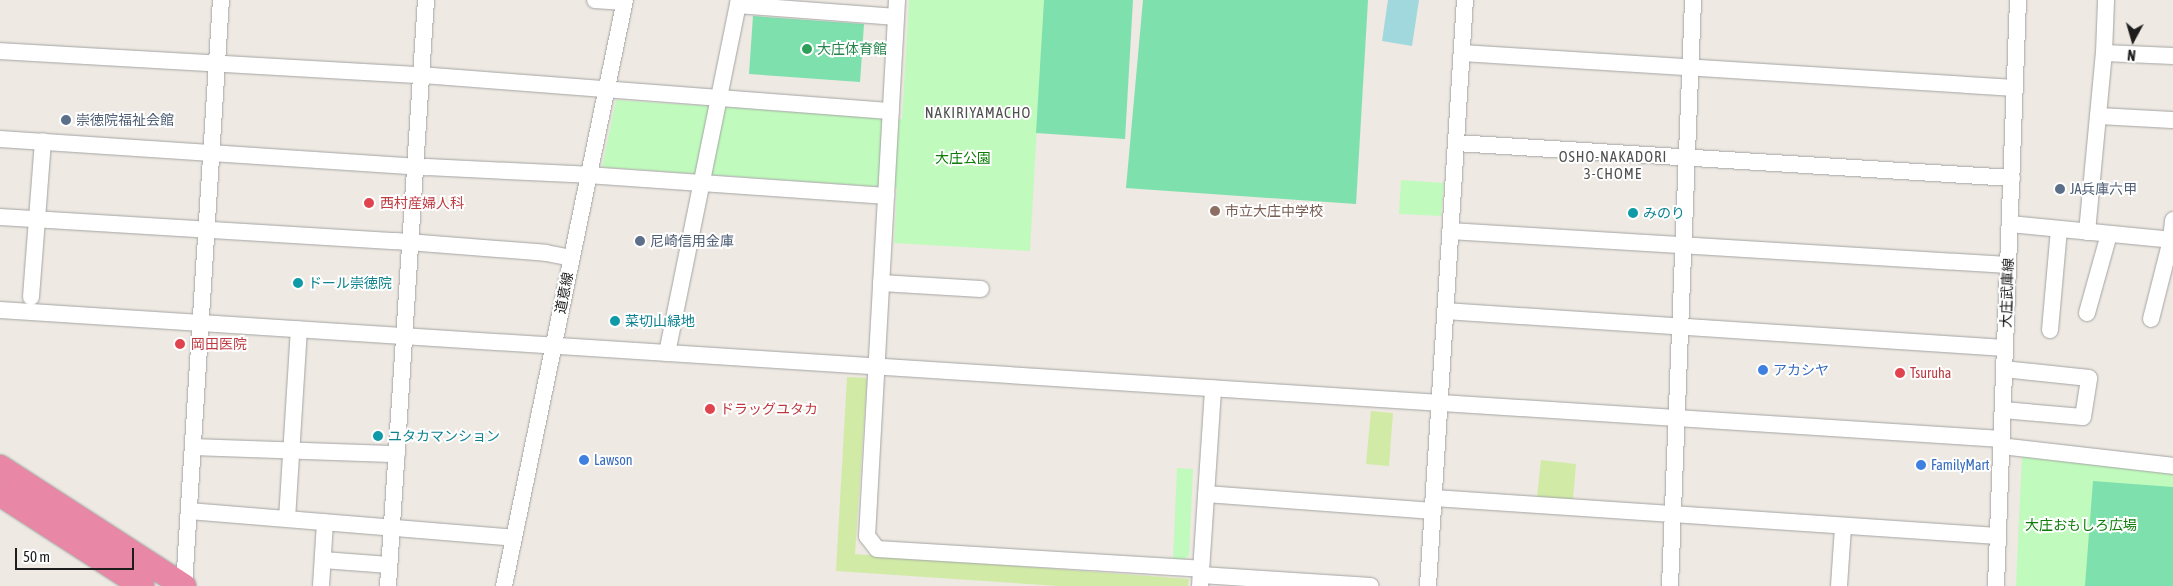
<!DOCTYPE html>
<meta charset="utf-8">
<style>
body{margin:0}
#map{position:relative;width:2173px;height:586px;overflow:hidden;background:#eee9e2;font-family:"Asap Condensed","Noto Sans JP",sans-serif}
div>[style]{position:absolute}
.grass>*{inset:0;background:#d1eba6}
.park>*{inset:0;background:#c0fbbd}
.pitch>*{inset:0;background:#7de0ad}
.water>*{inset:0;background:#a1d8de}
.roads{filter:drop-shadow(0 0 1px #a4a4a4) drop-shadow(0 0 1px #a4a4a4)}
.minor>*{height:16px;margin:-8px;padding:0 8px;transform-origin:8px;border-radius:8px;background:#fff}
.highway>*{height:24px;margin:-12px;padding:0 12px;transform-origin:12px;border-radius:12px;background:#e987a6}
.dots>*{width:14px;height:14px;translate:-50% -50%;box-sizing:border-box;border:2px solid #fff;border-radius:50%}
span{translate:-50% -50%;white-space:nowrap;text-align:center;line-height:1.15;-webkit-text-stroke:4px #fff;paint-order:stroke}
.leisure-label{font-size:14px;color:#27864d}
.left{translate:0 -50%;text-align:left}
.service-label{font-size:14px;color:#4e5e75}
.park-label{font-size:14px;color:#0d7d08}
.health-label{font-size:14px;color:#be3a42}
.education-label{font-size:14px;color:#785e54}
.culture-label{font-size:14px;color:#0d838f}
.street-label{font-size:14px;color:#1d1d1d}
.shop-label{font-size:14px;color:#366cbe}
.neighbourhood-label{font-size:15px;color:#505050;letter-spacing:1px}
.north{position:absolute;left:2108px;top:15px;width:50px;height:50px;-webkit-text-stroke:4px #fff;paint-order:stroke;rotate:186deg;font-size:14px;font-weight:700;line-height:20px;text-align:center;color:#1d1d1d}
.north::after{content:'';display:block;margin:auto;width:18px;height:22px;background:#1d1d1d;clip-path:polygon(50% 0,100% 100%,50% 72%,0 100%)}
.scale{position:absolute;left:15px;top:548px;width:119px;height:22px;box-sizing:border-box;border:2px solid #1d1d1d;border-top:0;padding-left:6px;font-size:15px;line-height:18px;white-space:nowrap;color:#1d1d1d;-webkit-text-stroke:4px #fff;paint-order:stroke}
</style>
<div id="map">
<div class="grass">
<div style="clip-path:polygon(847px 377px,867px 378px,855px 554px,1189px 579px,1188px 586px,1058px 586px,836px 571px)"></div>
<div style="clip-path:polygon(1371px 411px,1393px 413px,1389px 466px,1366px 464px)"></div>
<div style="clip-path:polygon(1541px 460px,1576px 464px,1573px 500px,1537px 497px)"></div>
</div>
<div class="park">
<div style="clip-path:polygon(909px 0,1044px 0,1030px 251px,894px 243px,897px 188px,602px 167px,616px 100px,902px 119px)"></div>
<div style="clip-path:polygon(1401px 180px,1444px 183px,1441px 216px,1399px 214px)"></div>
<div style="clip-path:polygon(2022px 456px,2173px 474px,2173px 586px,2016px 586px)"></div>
<div style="clip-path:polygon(1177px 468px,1193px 469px,1189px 555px,1184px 560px,1173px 559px)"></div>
</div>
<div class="pitch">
<div style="clip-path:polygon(1044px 0,1133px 0,1125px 139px,1036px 133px)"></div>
<div style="clip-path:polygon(1143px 0,1368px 0,1356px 204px,1126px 188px)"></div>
<div style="clip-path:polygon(753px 16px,864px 24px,860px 82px,749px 74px)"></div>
<div style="clip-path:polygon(2093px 481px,2173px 487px,2173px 586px,2085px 586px)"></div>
</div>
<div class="water">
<div style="clip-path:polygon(1388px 0,1419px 0,1412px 46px,1382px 41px)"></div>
</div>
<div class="roads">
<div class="minor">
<div style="left:595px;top:0;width:29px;rotate:4deg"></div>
<div style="left:897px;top:0;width:537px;rotate:93.2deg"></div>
<div style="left:867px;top:536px;width:16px;rotate:52deg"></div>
<div style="left:877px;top:549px;width:325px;rotate:3.5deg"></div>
<div style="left:738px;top:5px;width:158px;rotate:4.3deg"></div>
<div style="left:0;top:51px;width:422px;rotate:3.3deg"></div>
<div style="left:421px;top:75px;width:471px;rotate:4.4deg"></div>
<div style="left:1462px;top:53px;width:554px;rotate:3.62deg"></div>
<div style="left:2104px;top:53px;width:69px;rotate:2.5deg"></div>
<div style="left:2098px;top:116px;width:75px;rotate:3.1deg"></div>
<div style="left:0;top:139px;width:428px;rotate:3.8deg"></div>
<div style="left:427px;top:167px;width:161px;rotate:2.8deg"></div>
<div style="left:588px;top:175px;width:299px;rotate:4deg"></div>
<div style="left:1456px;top:143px;width:557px;rotate:3.6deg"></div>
<div style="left:0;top:217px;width:396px;rotate:3.5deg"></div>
<div style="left:395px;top:241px;width:151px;rotate:4.5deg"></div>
<div style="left:546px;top:253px;width:25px;rotate:11deg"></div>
<div style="left:2010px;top:224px;width:164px;rotate:5.6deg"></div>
<div style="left:1450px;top:231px;width:559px;rotate:3.49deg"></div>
<div style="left:2087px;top:232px;width:180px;rotate:-84.6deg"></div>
<div style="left:2104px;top:53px;width:53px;rotate:-87.8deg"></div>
<div style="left:881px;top:283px;width:100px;rotate:3.4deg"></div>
<div style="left:31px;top:297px;width:156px;rotate:-85.6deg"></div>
<div style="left:0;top:310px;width:2006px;rotate:3.69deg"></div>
<div style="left:1445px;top:311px;width:561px;rotate:3.78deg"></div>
<div style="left:2087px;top:313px;width:82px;rotate:-74.4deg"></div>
<div style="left:2151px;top:319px;width:81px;rotate:-75.8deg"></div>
<div style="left:2171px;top:240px;width:20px;rotate:-84deg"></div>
<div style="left:2050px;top:330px;width:101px;rotate:-84.9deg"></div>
<div style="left:667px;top:353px;width:360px;rotate:-78.5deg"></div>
<div style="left:2003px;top:410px;width:80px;rotate:5deg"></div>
<div style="left:2083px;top:417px;width:39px;rotate:-81deg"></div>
<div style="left:2089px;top:378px;width:85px;rotate:-174deg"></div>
<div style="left:2001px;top:446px;width:173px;rotate:6.6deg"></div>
<div style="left:193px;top:447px;width:204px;rotate:2deg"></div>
<div style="left:1206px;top:494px;width:228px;rotate:4.3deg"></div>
<div style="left:1434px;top:498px;width:565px;rotate:3.85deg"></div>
<div style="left:189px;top:511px;width:326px;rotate:4.7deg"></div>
<div style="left:287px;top:519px;width:190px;rotate:-86.4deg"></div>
<div style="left:323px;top:560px;width:66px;rotate:4.3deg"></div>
<div style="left:1201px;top:575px;width:170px;rotate:3.7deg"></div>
<div style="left:184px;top:586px;width:587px;rotate:-86.39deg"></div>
<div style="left:321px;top:586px;width:64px;rotate:-86.4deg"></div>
<div style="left:388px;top:586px;width:587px;rotate:-86.29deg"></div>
<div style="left:504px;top:586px;width:598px;rotate:-78.33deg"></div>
<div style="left:1200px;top:586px;width:198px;rotate:-86.2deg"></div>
<div style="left:1428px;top:586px;width:587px;rotate:-86.39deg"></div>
<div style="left:1670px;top:586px;width:586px;rotate:-87.75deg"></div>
<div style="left:1839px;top:586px;width:59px;rotate:-86.1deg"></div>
<div style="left:1996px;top:586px;width:586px;rotate:-87.85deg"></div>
</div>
<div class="highway">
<div style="left:0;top:467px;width:219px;rotate:32.9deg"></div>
<div style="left:0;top:494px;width:169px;rotate:32.9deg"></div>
</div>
</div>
<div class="dots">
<div style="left:807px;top:49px;background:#2e9e5b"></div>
<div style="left:66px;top:120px;background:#5c6f8a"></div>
<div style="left:2060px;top:189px;background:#5c6f8a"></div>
<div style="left:369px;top:203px;background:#e0444e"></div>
<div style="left:1215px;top:211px;background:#8d6e63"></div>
<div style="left:1633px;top:213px;background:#0f9aa8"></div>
<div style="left:640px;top:241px;background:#5c6f8a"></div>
<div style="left:298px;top:283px;background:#0f9aa8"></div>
<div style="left:615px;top:321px;background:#0f9aa8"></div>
<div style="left:180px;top:344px;background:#e0444e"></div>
<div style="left:1763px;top:370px;background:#3f7fe0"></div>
<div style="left:1900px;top:373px;background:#e0444e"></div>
<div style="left:710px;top:409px;background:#e0444e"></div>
<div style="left:378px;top:436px;background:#0f9aa8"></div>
<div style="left:584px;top:460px;background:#3f7fe0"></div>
<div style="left:1921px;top:465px;background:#3f7fe0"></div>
</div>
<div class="leisure-label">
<span class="left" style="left:817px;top:49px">大庄体育館</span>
</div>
<div class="service-label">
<span class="left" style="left:76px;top:120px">崇徳院福祉会館</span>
<span class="left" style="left:2070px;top:189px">JA兵庫六甲</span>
<span class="left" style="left:650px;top:241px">尼崎信用金庫</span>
</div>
<div class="park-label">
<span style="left:963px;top:158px">大庄公園</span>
<span style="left:2081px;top:525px">大庄おもしろ広場</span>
</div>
<div class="health-label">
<span class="left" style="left:380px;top:203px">西村産婦人科</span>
<span class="left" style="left:191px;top:344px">岡田医院</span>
<span class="left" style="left:1910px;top:373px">Tsuruha</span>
<span class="left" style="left:720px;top:409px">ドラッグユタカ</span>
</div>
<div class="education-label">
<span class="left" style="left:1225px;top:211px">市立大庄中学校</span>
</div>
<div class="culture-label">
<span class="left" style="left:1643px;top:213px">みのり</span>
<span class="left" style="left:308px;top:283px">ドール崇徳院</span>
<span class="left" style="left:625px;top:321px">菜切山緑地</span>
<span class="left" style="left:388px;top:436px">ユタカマンション</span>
</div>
<div class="street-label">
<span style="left:564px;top:293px;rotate:-79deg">道意線</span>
<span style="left:2007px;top:293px;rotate:-88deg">大庄武庫線</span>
</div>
<div class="shop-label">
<span class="left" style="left:1773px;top:370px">アカシヤ</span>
<span class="left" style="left:594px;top:460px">Lawson</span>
<span class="left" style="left:1931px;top:465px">FamilyMart</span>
</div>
<div class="neighbourhood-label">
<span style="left:978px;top:113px">NAKIRIYAMACHO</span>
<span style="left:1613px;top:165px">OSHO-NAKADORI<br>3-CHOME</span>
</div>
<div class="north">N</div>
<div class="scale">50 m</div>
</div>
